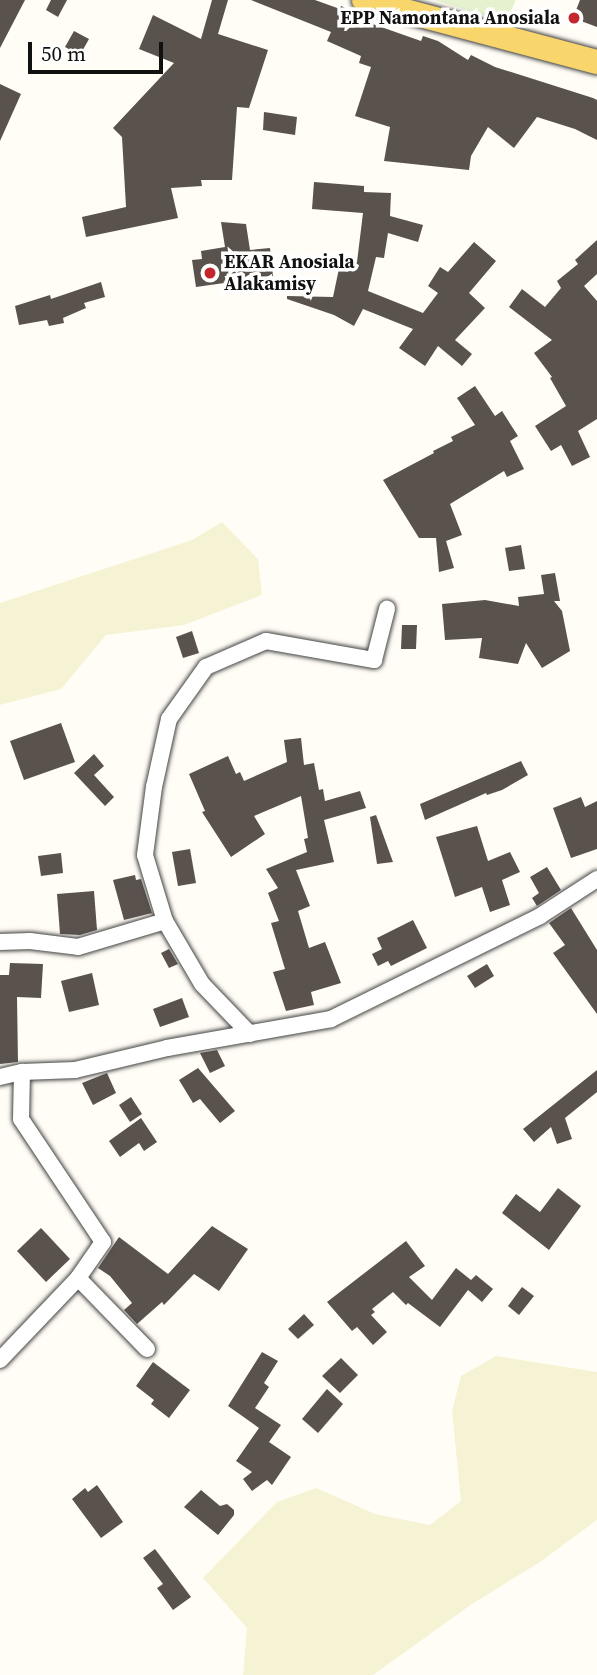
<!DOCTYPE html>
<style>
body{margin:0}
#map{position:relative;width:597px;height:1675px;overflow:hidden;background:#fffdf5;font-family:"Source Serif 4",serif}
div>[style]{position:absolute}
.farmland>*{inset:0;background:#f6f3d4}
.pitch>*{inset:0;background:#e6f2cf}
.building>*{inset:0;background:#5a524d}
.roads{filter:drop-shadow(0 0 2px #444) drop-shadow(0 0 2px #444)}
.street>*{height:16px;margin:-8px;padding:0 8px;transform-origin:8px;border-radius:8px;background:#fff}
.primary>*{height:24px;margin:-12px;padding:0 12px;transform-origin:12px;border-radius:12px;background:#f9d66b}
.dots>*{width:19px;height:19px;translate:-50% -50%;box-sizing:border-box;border:4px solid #fff;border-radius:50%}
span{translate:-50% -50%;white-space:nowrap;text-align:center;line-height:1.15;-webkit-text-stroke:7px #fff;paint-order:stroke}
.poi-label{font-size:19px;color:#111;font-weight:700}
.right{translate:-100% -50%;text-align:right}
.left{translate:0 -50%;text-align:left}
.scale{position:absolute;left:28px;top:42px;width:135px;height:32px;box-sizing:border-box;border:4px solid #111;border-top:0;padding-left:9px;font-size:21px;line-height:24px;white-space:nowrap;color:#111;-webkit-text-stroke:5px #fff;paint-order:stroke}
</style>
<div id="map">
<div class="farmland">
<div style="clip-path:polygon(222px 522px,258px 559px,262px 595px,184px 625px,106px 635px,61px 689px,0 705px,0 603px,192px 540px)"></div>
<div style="clip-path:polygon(496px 1356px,597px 1372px,597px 1520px,540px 1562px,472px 1604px,373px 1675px,243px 1675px,247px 1628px,203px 1578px,277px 1502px,316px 1488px,375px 1514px,430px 1525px,461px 1501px,452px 1411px,461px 1376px)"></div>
</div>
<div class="pitch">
<div style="clip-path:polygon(434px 0,516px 0,506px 22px)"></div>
</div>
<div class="building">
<div style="clip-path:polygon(0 0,25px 0,0 48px)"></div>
<div style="clip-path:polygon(51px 0,67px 0,58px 17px,46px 10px)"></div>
<div style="clip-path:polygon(212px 0,228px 0,218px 34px,268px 50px,249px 108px,237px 107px,232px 180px,201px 180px,202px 186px,171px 188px,178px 218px,86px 237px,82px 217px,126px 207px,122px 137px,113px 128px,174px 63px,139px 49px,153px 15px,201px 39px)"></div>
<div style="clip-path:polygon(251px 0,315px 0,340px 9px,341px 6px,369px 18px,367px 22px,421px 41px,423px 36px,438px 41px,468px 60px,471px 55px,495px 67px,593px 98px,597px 100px,597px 140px,575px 129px,537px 117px,514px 148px,488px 127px,471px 156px,469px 170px,384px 161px,390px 127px,355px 116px,371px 67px,359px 63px,361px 56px,327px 41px,331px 32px)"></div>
<div style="clip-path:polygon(580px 0,597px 0,597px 27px,573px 18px)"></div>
<div style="clip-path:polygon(74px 31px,89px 39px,80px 55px,65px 47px)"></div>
<div style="clip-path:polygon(0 84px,21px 94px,0 141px)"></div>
<div style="clip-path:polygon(264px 112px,297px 117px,295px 135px,263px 130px)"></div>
<div style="clip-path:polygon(314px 182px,364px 186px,364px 192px,391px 193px,390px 216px,423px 225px,418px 242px,388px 233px,384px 258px,376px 257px,368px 291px,423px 313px,438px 293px,428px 286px,440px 267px,448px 272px,474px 242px,496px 261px,469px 293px,485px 308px,455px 340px,472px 354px,462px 366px,438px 346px,425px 366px,399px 348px,413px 329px,363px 309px,354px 326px,334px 315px,287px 299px,287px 296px,333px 297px,341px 259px,357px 262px,363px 213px,312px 209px)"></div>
<div style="clip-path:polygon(221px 222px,246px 224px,250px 250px,270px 248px,273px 276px,196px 287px,192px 260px,202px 259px,201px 251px,225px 247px)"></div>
<div style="clip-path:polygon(597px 240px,597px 274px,584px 286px,597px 301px,597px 419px,578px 431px,590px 457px,572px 466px,561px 445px,551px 451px,535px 426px,566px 406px,550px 378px,552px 377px,534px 353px,552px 340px,509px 307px,522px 289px,545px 307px,561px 288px,557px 281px,578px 264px,575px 260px)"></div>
<div style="clip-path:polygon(101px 282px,105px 297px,84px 303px,86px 308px,63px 318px,64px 323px,49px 326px,47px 320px,19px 325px,15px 306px,50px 295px,51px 299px)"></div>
<div style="clip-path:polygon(475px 386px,495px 416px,502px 411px,518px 436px,510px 441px,524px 469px,507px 477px,504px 471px,450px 504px,462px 535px,446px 541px,454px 568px,439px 572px,436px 538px,419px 538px,383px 480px,434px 453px,433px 451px,453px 441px,451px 437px,475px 425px,457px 398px)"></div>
<div style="clip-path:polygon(521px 545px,525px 569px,509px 571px,505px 548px)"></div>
<div style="clip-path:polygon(555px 573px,560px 601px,554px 601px,562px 611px,570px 651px,542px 668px,526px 643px,518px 664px,479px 658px,482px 638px,445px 640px,442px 604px,485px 600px,519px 606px,518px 597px,544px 594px,541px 575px)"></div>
<div style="clip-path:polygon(402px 625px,417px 625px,416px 649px,401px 649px)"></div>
<div style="clip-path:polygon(192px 631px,199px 653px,183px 658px,176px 637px)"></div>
<div style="clip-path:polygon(61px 723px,75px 762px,24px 780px,10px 741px)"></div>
<div style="clip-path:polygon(301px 738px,304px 765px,314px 763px,319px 790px,323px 789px,325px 801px,360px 791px,366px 808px,324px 820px,334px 862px,296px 870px,310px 906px,298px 911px,309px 948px,325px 942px,341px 983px,311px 992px,314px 1005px,286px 1011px,273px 972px,285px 969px,271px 923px,279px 921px,268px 893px,278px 888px,266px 869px,307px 852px,304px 839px,308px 838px,301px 796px,254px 816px,265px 834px,231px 857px,202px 812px,205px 811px,189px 774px,228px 756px,236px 774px,240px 772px,244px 781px,287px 762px,284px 740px)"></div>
<div style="clip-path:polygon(94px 754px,104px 766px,94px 775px,114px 797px,105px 806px,74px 773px)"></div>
<div style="clip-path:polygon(521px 761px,528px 775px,502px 790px,487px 795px,486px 793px,425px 820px,420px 804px)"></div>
<div style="clip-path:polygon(581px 797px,585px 807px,597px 801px,597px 849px,571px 858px,553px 808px)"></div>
<div style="clip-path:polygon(376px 815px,393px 862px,377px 864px,370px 817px)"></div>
<div style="clip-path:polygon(477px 826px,488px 861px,510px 852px,520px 872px,502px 880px,510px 905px,490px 912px,482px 887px,455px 897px,436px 837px)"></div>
<div style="clip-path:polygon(190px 849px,196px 883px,178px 886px,172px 852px)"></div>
<div style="clip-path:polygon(61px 853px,63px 873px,41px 876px,38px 856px)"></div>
<div style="clip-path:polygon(547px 867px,561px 890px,537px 906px,532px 898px,539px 893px,530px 877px)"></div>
<div style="clip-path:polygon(135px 875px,136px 880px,141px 879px,152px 913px,124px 920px,113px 880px)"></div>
<div style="clip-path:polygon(94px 891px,97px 930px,80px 935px,60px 934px,57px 894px)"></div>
<div style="clip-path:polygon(571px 908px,597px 950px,597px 1014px,553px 953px,565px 945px,549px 923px)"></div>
<div style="clip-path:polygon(413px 920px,427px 948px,391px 966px,388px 961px,378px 966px,372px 954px,382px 949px,377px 938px)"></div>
<div style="clip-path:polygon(169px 949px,178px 964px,169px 968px,161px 953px)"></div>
<div style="clip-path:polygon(10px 963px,43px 964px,41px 998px,17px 997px,18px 1062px,0 1064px,0 975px,9px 975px)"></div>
<div style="clip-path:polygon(487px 964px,494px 976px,475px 988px,467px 976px)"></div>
<div style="clip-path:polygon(92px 973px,99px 1005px,69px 1012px,61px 981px)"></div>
<div style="clip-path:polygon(182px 998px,189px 1017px,160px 1027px,153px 1009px)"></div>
<div style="clip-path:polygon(217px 1050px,225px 1066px,210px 1073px,200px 1053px)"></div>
<div style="clip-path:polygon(198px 1068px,235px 1111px,220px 1123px,200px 1099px,193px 1103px,179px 1080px)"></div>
<div style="clip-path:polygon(597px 1070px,597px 1092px,565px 1118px,572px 1139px,557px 1144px,551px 1127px,534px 1142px,523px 1129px)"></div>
<div style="clip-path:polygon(107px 1073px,116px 1093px,93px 1105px,82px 1083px)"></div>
<div style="clip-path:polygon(131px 1097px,142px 1114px,130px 1122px,119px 1105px)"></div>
<div style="clip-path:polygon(141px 1118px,157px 1142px,144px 1151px,139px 1143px,120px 1157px,109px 1141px)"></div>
<div style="clip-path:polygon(558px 1188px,581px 1206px,549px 1250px,502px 1213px,516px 1194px,540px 1212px)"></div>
<div style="clip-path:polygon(212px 1226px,248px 1249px,219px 1291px,194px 1274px,164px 1305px,162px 1302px,137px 1324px,124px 1310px,132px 1303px,110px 1276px,98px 1268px,119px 1237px,168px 1274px)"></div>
<div style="clip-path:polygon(41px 1228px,70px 1259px,46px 1282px,17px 1251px)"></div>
<div style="clip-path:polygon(406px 1241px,425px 1266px,409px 1277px,432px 1300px,456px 1268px,471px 1280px,476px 1275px,493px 1289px,482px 1302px,468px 1290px,440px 1327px,408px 1303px,406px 1305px,393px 1292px,372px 1309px,375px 1312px,371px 1315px,387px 1332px,373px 1345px,357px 1327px,352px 1331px,327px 1302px)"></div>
<div style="clip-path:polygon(522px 1287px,534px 1296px,519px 1315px,508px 1306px)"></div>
<div style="clip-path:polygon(304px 1314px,314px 1325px,298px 1339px,288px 1329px)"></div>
<div style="clip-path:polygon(262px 1352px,278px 1361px,264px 1383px,269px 1387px,255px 1408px,281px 1425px,269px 1442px,291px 1457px,272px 1485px,267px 1480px,252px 1491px,243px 1479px,252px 1472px,236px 1461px,259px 1428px,228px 1406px)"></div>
<div style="clip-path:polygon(341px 1358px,358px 1375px,340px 1393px,322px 1376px)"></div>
<div style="clip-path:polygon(153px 1362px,190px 1390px,169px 1418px,151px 1404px,154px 1400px,136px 1386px)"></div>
<div style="clip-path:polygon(327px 1389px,343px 1404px,318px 1433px,302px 1419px)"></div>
<div style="clip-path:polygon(97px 1485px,123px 1522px,101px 1538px,72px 1499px,85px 1488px,88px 1492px)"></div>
<div style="clip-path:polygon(201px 1490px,220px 1506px,227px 1504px,234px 1510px,234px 1515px,218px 1535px,184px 1507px)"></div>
<div style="clip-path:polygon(155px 1549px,191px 1597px,173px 1610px,157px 1588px,163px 1584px,143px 1558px)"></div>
</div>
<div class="roads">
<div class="street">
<div style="left:0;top:942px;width:30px;rotate:-2deg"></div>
<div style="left:30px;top:941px;width:48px;rotate:7.1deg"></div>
<div style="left:78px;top:947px;width:91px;rotate:-16.6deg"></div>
<div style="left:250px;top:1034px;width:69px;rotate:-133.8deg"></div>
<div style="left:202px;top:984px;width:73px;rotate:-120.4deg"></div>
<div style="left:165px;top:921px;width:69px;rotate:-106.9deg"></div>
<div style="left:145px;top:855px;width:69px;rotate:-82.5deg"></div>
<div style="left:154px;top:787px;width:70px;rotate:-77.6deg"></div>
<div style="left:169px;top:719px;width:64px;rotate:-54.6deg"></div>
<div style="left:206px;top:667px;width:65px;rotate:-23.4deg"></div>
<div style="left:266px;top:641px;width:110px;rotate:10deg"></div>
<div style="left:374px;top:660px;width:53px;rotate:-75.7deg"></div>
<div style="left:0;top:1077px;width:23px;rotate:-13deg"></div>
<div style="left:22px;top:1072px;width:53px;rotate:-2.2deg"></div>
<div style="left:75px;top:1070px;width:95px;rotate:-13.4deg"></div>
<div style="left:167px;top:1048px;width:167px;rotate:-10deg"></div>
<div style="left:331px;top:1019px;width:233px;rotate:-26.2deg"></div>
<div style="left:540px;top:916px;width:68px;rotate:-33deg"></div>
<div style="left:78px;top:1278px;width:99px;rotate:45.8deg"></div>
<div style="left:0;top:1360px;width:113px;rotate:-46.4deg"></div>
<div style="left:78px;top:1278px;width:44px;rotate:-55.2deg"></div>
<div style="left:103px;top:1242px;width:148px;rotate:-123.7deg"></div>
<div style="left:21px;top:1119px;width:47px;rotate:-88.8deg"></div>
</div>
<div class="primary">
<div style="left:364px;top:0;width:241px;rotate:14.9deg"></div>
</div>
</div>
<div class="dots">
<div style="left:574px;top:18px;background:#c4262e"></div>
<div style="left:210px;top:273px;background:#c4262e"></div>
</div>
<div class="poi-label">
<span class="right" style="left:560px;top:18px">EPP Namontana Anosiala</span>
<span class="left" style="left:224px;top:273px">EKAR Anosiala<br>Alakamisy</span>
</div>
<div class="scale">50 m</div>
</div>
